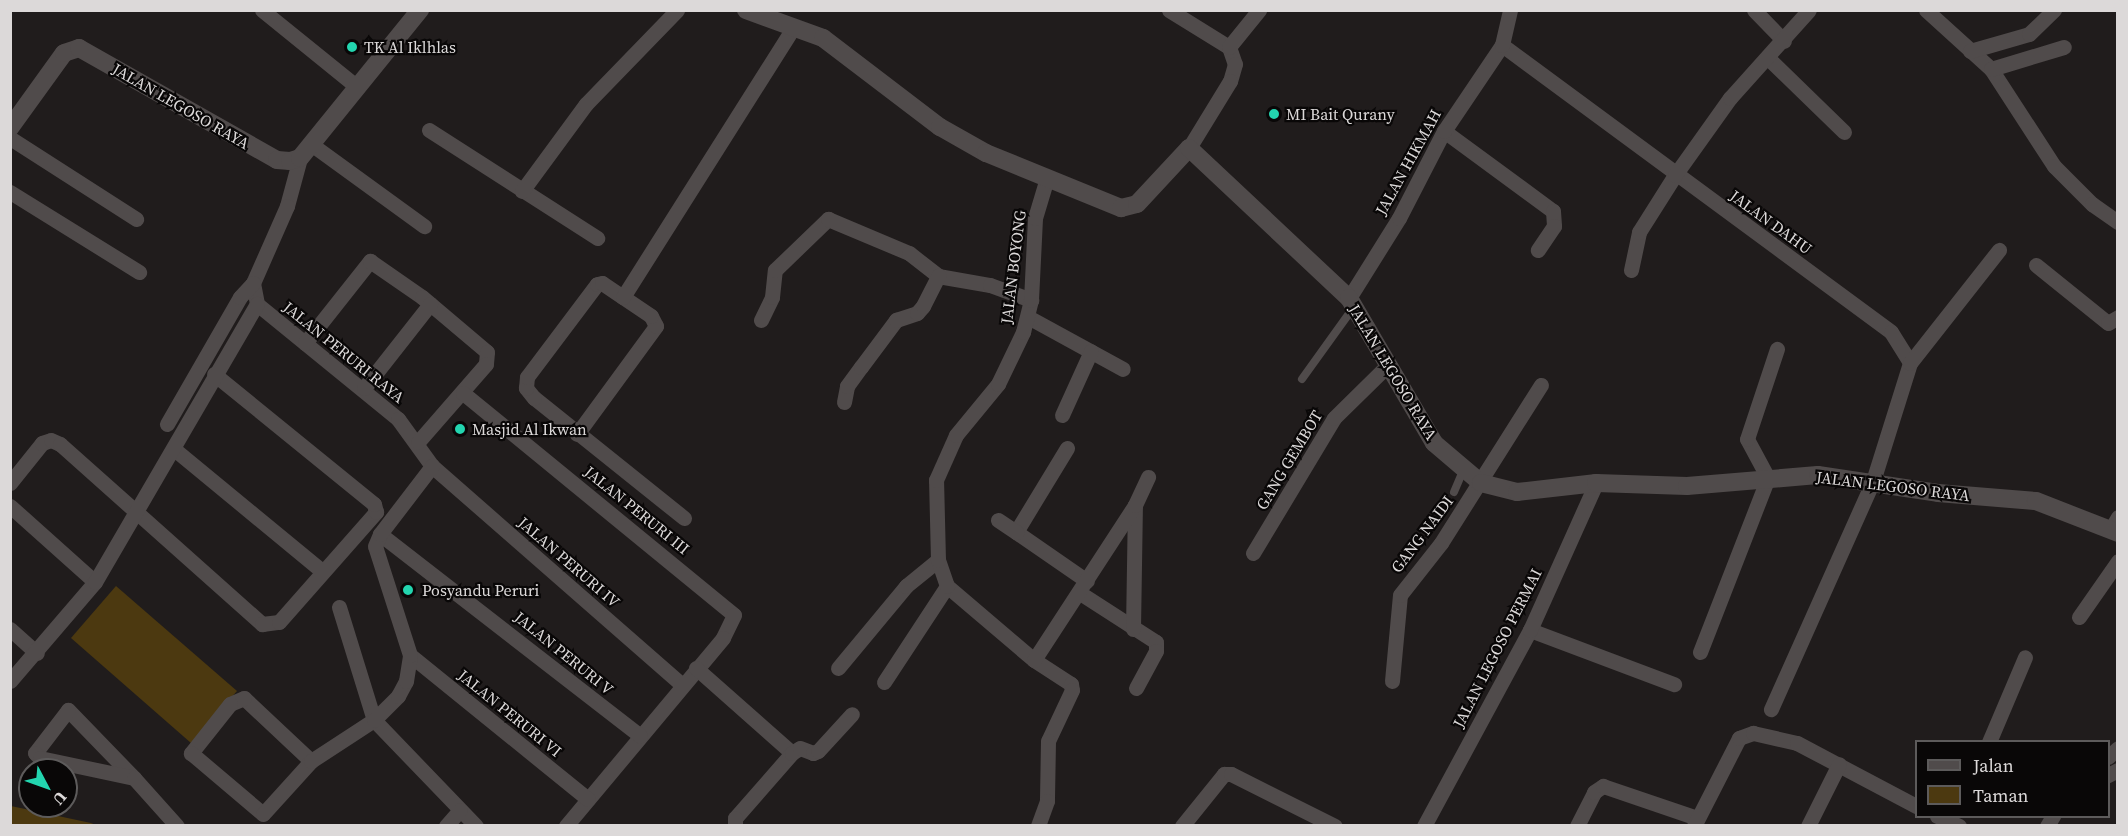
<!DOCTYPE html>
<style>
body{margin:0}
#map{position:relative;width:2128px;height:836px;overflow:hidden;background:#201c1c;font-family:"Source Serif 4",serif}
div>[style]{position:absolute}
.green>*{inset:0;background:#4c3910}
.service>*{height:8px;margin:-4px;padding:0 4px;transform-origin:4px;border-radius:4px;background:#504b4b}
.minor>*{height:15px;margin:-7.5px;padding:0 7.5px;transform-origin:7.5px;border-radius:7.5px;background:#504b4b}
.tertiary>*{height:18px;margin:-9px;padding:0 9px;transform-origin:9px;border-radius:9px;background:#504b4b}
.dots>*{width:16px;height:16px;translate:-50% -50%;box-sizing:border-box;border:3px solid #090707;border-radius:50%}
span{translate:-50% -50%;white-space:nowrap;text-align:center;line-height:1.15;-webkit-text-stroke:4.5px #090707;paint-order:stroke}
.poi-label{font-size:16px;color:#dcd9d9}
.left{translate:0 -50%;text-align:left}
.street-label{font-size:16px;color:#dcd9d9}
.frame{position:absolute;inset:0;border:12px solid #dcd9d9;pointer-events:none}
.legend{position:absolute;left:1915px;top:740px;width:195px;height:78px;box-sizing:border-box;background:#090707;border:2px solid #5d5b5b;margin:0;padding:8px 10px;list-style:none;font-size:18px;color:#dcd9d9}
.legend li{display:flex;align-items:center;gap:12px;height:30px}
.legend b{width:30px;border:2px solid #5d5b5b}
.north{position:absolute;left:18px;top:758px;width:60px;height:60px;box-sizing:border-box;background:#090707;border:2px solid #5d5b5b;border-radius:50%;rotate:131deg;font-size:16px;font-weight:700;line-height:24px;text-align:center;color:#dcd9d9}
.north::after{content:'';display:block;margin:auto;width:21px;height:27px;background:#23d5af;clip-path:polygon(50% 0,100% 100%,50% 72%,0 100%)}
</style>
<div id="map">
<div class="green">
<div style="clip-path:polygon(116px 586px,237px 691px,191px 743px,71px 638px)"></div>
<div style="clip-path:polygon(11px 806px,91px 823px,96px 825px,11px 825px)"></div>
</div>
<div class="service">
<div style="left:1302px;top:379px;width:87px;rotate:-54.3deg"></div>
<div style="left:1454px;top:492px;width:25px;rotate:-67deg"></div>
</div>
<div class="minor">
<div style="left:262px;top:10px;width:121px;rotate:39deg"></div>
<div style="left:1169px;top:10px;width:70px;rotate:31.7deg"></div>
<div style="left:1229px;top:47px;width:18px;rotate:71deg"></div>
<div style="left:1235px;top:64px;width:18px;rotate:106deg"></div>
<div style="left:1230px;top:81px;width:79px;rotate:121.5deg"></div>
<div style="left:1754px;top:10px;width:43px;rotate:45.9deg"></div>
<div style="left:1926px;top:10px;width:88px;rotate:42.2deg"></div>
<div style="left:1991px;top:69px;width:116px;rotate:57deg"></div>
<div style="left:2054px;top:166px;width:54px;rotate:45deg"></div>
<div style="left:2092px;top:204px;width:32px;rotate:35deg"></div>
<div style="left:1502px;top:45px;width:483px;rotate:36.4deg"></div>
<div style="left:1891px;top:332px;width:36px;rotate:58deg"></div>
<div style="left:1910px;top:363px;width:124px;rotate:107.4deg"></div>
<div style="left:1873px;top:481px;width:250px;rotate:114.1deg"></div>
<div style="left:1229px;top:47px;width:48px;rotate:-51deg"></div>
<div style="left:1970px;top:51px;width:61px;rotate:-16.1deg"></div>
<div style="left:2029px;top:34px;width:35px;rotate:-44deg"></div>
<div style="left:1768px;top:58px;width:106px;rotate:44.2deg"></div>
<div style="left:1991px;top:69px;width:76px;rotate:-16.8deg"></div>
<div style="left:429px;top:130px;width:200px;rotate:32.7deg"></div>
<div style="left:1444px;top:131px;width:135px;rotate:36.3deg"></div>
<div style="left:1553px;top:211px;width:15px;rotate:86deg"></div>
<div style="left:1554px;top:226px;width:29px;rotate:124deg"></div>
<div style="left:10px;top:138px;width:150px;rotate:32.7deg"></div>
<div style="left:311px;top:144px;width:140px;rotate:36deg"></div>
<div style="left:300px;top:158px;width:50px;rotate:105.2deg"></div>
<div style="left:287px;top:206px;width:84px;rotate:113.8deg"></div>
<div style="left:253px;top:283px;width:21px;rotate:79deg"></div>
<div style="left:257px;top:304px;width:182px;rotate:39.2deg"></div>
<div style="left:398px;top:419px;width:58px;rotate:54.1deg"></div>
<div style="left:432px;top:466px;width:332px;rotate:41.2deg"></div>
<div style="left:522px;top:191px;width:108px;rotate:-53.7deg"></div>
<div style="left:586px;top:104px;width:131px;rotate:-45.9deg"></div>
<div style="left:10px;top:192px;width:152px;rotate:31.8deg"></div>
<div style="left:2036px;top:265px;width:92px;rotate:38.9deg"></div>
<div style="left:2108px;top:323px;width:12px;rotate:-31deg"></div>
<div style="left:1631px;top:270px;width:39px;rotate:-78deg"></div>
<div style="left:1639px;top:232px;width:67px;rotate:-57.7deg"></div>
<div style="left:1675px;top:175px;width:95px;rotate:-54.5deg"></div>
<div style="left:1730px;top:98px;width:118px;rotate:-48.1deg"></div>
<div style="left:1349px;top:298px;width:94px;rotate:-58deg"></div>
<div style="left:1399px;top:218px;width:98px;rotate:-62.7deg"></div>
<div style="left:1444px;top:131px;width:104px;rotate:-56deg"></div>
<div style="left:1502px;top:45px;width:36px;rotate:-77deg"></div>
<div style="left:1028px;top:317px;width:108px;rotate:28.7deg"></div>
<div style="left:761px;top:320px;width:25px;rotate:-64deg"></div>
<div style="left:772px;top:297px;width:27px;rotate:-84deg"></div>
<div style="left:775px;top:270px;width:74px;rotate:-43.9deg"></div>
<div style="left:828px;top:219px;width:88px;rotate:22.8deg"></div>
<div style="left:909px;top:253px;width:37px;rotate:38deg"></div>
<div style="left:938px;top:276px;width:53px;rotate:9.8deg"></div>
<div style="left:990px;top:285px;width:44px;rotate:20.1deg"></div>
<div style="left:305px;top:343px;width:105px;rotate:-51.6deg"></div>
<div style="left:370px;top:261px;width:63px;rotate:34.7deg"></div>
<div style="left:422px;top:297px;width:85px;rotate:40.2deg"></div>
<div style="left:487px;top:352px;width:12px;rotate:95deg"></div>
<div style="left:486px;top:364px;width:103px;rotate:131.1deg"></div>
<div style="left:1910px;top:363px;width:144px;rotate:-51.8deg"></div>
<div style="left:364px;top:388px;width:107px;rotate:-51.8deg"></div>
<div style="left:463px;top:393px;width:350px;rotate:39.3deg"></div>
<div style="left:734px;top:615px;width:25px;rotate:116deg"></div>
<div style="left:723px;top:638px;width:245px;rotate:129.9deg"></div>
<div style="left:844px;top:402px;width:16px;rotate:-79deg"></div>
<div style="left:847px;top:386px;width:24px;rotate:-54deg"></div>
<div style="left:861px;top:367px;width:59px;rotate:-53.3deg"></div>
<div style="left:896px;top:320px;width:22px;rotate:-18deg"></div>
<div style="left:917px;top:313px;width:9px;rotate:-49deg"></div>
<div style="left:923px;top:306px;width:34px;rotate:-63deg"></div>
<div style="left:1062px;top:415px;width:70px;rotate:-65.6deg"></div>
<div style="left:167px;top:424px;width:146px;rotate:-60.1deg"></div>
<div style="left:240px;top:297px;width:19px;rotate:-47deg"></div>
<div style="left:577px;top:434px;width:134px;rotate:-53.8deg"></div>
<div style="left:656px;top:326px;width:11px;rotate:-117deg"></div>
<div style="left:651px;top:316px;width:34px;rotate:-146deg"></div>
<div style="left:1067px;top:448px;width:98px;rotate:121.3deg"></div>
<div style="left:1016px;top:532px;width:86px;rotate:34.6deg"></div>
<div style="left:174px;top:449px;width:192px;rotate:39.5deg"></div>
<div style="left:10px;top:483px;width:51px;rotate:-51.3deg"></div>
<div style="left:42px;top:443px;width:9px;rotate:-18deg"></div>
<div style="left:51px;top:440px;width:10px;rotate:24deg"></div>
<div style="left:60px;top:444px;width:271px;rotate:41.7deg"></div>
<div style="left:262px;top:624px;width:17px;rotate:-7deg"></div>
<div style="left:279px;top:622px;width:147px;rotate:-48.6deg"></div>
<div style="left:376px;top:512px;width:8px;rotate:-104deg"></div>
<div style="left:374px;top:504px;width:206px;rotate:-140.9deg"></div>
<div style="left:10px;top:506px;width:114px;rotate:41.8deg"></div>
<div style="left:684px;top:518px;width:192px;rotate:-141.3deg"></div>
<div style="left:534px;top:398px;width:13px;rotate:-129deg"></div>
<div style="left:526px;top:388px;width:11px;rotate:-85deg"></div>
<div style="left:527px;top:377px;width:116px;rotate:-53deg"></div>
<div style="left:597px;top:284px;width:5px;rotate:-11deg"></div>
<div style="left:602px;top:283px;width:25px;rotate:34deg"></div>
<div style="left:623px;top:297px;width:318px;rotate:-57.7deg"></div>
<div style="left:998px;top:520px;width:22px;rotate:34deg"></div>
<div style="left:2111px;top:529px;width:14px;rotate:-60deg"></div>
<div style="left:380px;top:534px;width:329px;rotate:37.8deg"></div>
<div style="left:1253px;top:553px;width:157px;rotate:-59deg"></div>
<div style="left:1334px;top:418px;width:74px;rotate:-44.5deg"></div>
<div style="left:947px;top:586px;width:114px;rotate:40.4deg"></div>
<div style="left:1034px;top:660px;width:44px;rotate:33deg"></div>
<div style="left:1071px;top:684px;width:6px;rotate:81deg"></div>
<div style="left:1072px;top:690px;width:56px;rotate:115.2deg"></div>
<div style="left:1048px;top:741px;width:60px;rotate:91deg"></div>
<div style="left:1047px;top:801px;width:27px;rotate:110deg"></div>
<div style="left:1080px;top:593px;width:90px;rotate:32.8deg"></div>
<div style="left:1156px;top:642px;width:9px;rotate:90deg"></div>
<div style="left:1156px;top:651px;width:42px;rotate:118.4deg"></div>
<div style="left:339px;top:607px;width:118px;rotate:72.8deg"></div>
<div style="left:374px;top:720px;width:147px;rotate:46.1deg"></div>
<div style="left:2079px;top:617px;width:68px;rotate:-55.1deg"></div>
<div style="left:10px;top:629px;width:36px;rotate:42deg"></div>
<div style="left:1133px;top:629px;width:124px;rotate:-89.1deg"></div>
<div style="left:1530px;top:630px;width:154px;rotate:20.6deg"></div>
<div style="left:1700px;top:652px;width:187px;rotate:-68.7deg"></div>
<div style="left:1768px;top:478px;width:44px;rotate:-118.3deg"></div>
<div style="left:1747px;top:439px;width:95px;rotate:-71.6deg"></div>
<div style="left:410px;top:655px;width:229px;rotate:39deg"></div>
<div style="left:1034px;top:660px;width:185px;rotate:-56.9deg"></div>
<div style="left:1135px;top:505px;width:31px;rotate:-65deg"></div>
<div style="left:696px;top:668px;width:128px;rotate:41.5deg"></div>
<div style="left:792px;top:753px;width:86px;rotate:131.2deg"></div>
<div style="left:735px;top:818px;width:8px;rotate:90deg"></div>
<div style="left:838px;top:668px;width:107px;rotate:-50.3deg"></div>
<div style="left:906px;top:586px;width:41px;rotate:-39.1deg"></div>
<div style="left:10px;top:681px;width:130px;rotate:-49.4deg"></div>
<div style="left:95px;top:582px;width:322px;rotate:-59.8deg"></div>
<div style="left:1392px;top:681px;width:86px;rotate:-84.7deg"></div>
<div style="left:1400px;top:595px;width:66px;rotate:-51.7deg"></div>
<div style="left:1441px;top:543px;width:187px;rotate:-57.7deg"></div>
<div style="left:884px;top:682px;width:115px;rotate:-56.7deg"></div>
<div style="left:947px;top:586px;width:28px;rotate:-109deg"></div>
<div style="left:938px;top:560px;width:80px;rotate:-91.4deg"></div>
<div style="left:936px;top:480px;width:49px;rotate:-66deg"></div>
<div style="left:956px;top:435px;width:66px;rotate:-50.5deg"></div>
<div style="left:998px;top:384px;width:58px;rotate:-64.3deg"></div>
<div style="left:1023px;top:332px;width:33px;rotate:-76deg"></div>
<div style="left:1031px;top:300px;width:82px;rotate:-87.2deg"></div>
<div style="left:1035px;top:218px;width:42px;rotate:-73.3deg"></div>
<div style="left:1989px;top:742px;width:92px;rotate:-67deg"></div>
<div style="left:792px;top:753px;width:9px;rotate:-32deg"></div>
<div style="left:800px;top:748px;width:14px;rotate:21deg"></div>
<div style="left:813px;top:753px;width:5px;rotate:-22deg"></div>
<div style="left:818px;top:751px;width:50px;rotate:-47.4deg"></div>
<div style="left:2108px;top:757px;width:13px;rotate:-42deg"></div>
<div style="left:311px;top:761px;width:92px;rotate:-136.8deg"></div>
<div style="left:244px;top:698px;width:15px;rotate:157deg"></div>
<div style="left:230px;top:704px;width:63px;rotate:128.5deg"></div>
<div style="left:191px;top:753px;width:94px;rotate:40.3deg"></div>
<div style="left:263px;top:814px;width:72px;rotate:-47.8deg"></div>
<div style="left:311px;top:761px;width:75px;rotate:-33.1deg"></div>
<div style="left:374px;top:720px;width:34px;rotate:-45deg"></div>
<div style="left:398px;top:696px;width:17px;rotate:-62deg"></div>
<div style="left:406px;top:681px;width:26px;rotate:-81deg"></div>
<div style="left:410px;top:655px;width:114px;rotate:-107.8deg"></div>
<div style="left:375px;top:546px;width:13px;rotate:-67deg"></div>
<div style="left:380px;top:534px;width:86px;rotate:-52.6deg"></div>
<div style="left:2108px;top:775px;width:11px;rotate:-27deg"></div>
<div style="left:134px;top:778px;width:95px;rotate:-134.1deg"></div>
<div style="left:68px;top:710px;width:54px;rotate:127.5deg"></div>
<div style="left:35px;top:753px;width:7px;rotate:45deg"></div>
<div style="left:40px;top:758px;width:96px;rotate:12deg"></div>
<div style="left:134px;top:778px;width:64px;rotate:48.1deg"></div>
<div style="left:1937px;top:816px;width:24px;rotate:24deg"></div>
<div style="left:446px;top:826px;width:21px;rotate:-49deg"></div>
<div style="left:1182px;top:826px;width:67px;rotate:-51.1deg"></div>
<div style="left:1224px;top:774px;width:7px"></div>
<div style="left:1231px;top:774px;width:116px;rotate:26.6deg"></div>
<div style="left:1424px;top:826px;width:223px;rotate:-61.6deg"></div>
<div style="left:1530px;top:630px;width:161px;rotate:-65.8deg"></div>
<div style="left:1577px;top:826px;width:38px;rotate:-63deg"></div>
<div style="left:1594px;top:792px;width:11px;rotate:-34deg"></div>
<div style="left:1603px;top:786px;width:99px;rotate:18.8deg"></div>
<div style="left:1694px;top:826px;width:99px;rotate:-62.9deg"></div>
<div style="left:1739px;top:738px;width:15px;rotate:-20deg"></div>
<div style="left:1753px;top:733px;width:45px;rotate:12.8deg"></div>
<div style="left:1797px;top:743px;width:135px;rotate:27.9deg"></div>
<div style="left:1808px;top:826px;width:69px;rotate:-63.4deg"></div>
<div style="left:2047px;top:826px;width:12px;rotate:-59deg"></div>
</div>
<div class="tertiary">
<div style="left:746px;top:10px;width:82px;rotate:20deg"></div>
<div style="left:823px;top:38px;width:147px;rotate:37.3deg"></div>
<div style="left:940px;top:127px;width:53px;rotate:29.5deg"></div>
<div style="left:986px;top:153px;width:146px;rotate:22.2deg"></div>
<div style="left:1121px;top:208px;width:16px;rotate:-14deg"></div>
<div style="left:1137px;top:204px;width:76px;rotate:-47.1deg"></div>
<div style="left:1189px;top:148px;width:219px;rotate:43.2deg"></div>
<div style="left:1349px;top:298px;width:168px;rotate:59.6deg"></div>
<div style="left:1434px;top:443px;width:62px;rotate:40.4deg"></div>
<div style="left:1481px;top:483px;width:37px;rotate:14deg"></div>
<div style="left:1517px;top:492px;width:80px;rotate:-6.5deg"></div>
<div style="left:1596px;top:483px;width:91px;rotate:1.9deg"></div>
<div style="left:1687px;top:486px;width:131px;rotate:-4.8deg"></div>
<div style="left:1818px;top:475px;width:121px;rotate:8.5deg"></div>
<div style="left:1938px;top:493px;width:98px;rotate:4.7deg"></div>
<div style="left:2036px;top:501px;width:88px;rotate:21.3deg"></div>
<div style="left:10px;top:128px;width:92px;rotate:-54.2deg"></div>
<div style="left:64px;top:53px;width:16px;rotate:-18deg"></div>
<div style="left:79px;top:48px;width:227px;rotate:29.5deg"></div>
<div style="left:277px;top:160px;width:13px;rotate:4deg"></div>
<div style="left:290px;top:161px;width:10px;rotate:-17deg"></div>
<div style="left:300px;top:158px;width:191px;rotate:-51deg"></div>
</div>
<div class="dots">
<div style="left:352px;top:47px;background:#23d5af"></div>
<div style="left:1274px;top:114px;background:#23d5af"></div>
<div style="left:460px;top:429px;background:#23d5af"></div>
<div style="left:408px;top:590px;background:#23d5af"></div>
</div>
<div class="poi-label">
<span class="left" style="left:364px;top:47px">TK Al Iklhlas</span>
<span class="left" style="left:1286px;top:114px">MI Bait Qurany</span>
<span class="left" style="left:472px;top:429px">Masjid Al Ikwan</span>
<span class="left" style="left:422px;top:590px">Posyandu Peruri</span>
</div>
<div class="street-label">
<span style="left:181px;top:106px;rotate:30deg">JALAN LEGOSO RAYA</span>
<span style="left:1408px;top:162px;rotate:-61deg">JALAN HIKMAH</span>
<span style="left:1771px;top:222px;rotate:36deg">JALAN DAHU</span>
<span style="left:1013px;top:267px;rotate:-83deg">JALAN BOYONG</span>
<span style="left:344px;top:352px;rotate:39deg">JALAN PERURI RAYA</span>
<span style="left:1393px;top:372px;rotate:59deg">JALAN LEGOSO RAYA</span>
<span style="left:1289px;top:460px;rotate:-59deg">GANG GEMBOT</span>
<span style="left:1893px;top:486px;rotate:7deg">JALAN LEGOSO RAYA</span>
<span style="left:637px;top:510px;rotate:39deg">JALAN PERURI III</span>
<span style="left:1422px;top:534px;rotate:-53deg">GANG NAIDI</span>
<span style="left:569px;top:562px;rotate:41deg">JALAN PERURI IV</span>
<span style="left:1497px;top:648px;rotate:-63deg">JALAN LEGOSO PERMAI</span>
<span style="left:564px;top:653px;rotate:39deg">JALAN PERURI V</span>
<span style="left:510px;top:713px;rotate:39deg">JALAN PERURI VI</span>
</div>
<div class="frame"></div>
<ul class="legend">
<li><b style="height:8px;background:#504b4b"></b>Jalan</li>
<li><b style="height:16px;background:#4c3910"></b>Taman</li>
</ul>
<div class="north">U</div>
</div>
